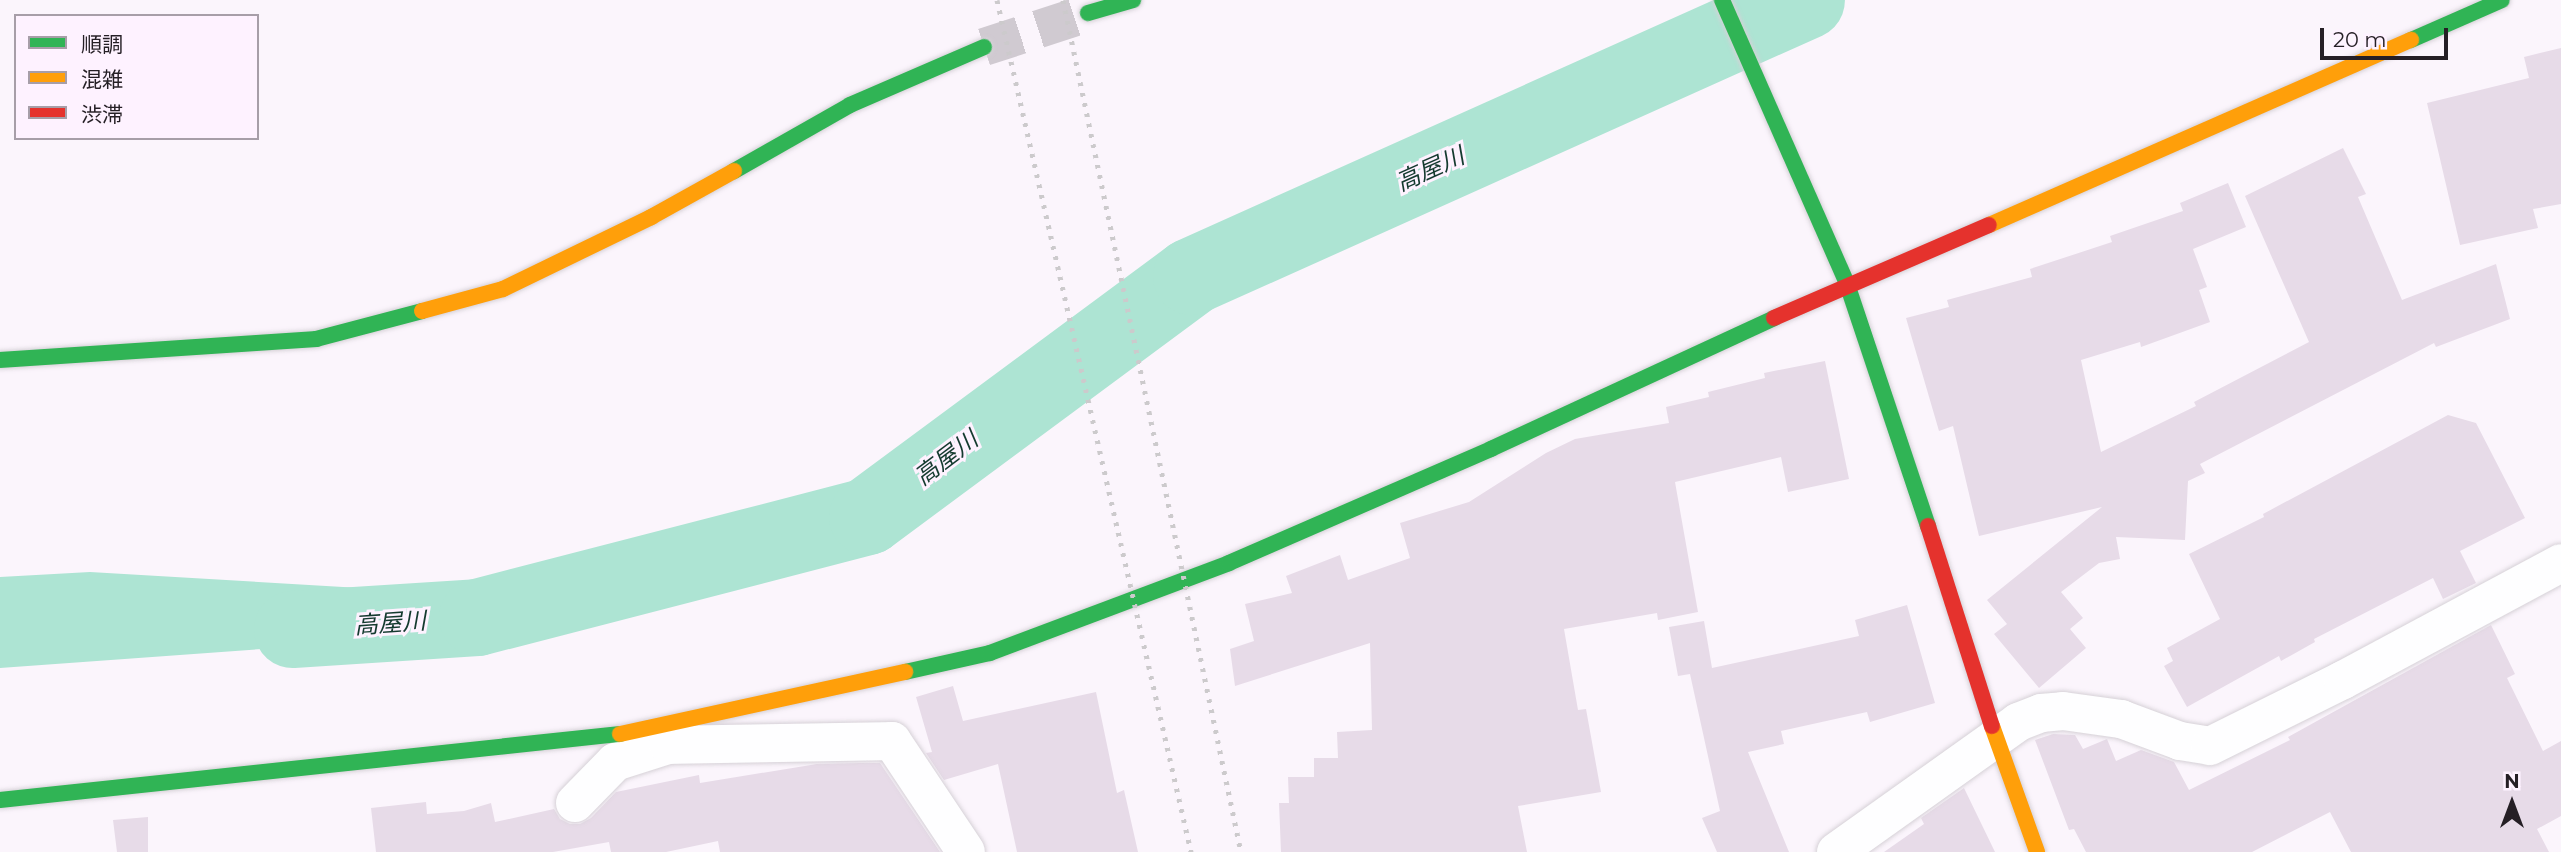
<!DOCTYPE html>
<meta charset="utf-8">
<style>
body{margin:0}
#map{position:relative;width:2561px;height:852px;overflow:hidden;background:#fbf5fc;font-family:Montserrat,"Noto Sans JP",sans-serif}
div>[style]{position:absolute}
.water>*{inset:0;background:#ade4d3}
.river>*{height:77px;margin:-38.5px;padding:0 38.5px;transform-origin:38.5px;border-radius:38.5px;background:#ade4d3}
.building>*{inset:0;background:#e7dbe8}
.secondary-tunnel>*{height:38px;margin-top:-19px;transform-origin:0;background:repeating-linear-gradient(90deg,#d0cad1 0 38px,transparent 0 57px)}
.roads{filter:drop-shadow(0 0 2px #d6d1d7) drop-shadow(0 0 2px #d6d1d7)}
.street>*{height:38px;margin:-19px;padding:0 19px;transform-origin:19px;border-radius:19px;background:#fefeff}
.fast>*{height:16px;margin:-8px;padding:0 8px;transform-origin:8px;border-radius:8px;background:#30b455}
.slow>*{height:16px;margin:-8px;padding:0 8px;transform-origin:8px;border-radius:8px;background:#ff9f0a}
.jam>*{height:16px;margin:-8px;padding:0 8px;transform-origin:8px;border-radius:8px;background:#e5322d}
.rail>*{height:5px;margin-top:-2.5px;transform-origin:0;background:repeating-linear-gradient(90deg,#cccacc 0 3.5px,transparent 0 10.5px)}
span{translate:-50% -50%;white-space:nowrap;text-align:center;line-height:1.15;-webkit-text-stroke:6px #fef2ff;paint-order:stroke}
.water-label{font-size:24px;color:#143a2f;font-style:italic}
.legend{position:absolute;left:14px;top:14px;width:245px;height:126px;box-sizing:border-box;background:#fef2ff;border:2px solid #a79ea8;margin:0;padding:9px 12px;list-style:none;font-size:21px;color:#251f25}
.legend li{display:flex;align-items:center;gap:14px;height:35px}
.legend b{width:35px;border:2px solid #a79ea8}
.north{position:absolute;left:2477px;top:768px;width:70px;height:70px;-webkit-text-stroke:5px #fef2ff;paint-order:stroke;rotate:0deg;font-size:19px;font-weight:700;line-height:28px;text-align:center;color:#251f25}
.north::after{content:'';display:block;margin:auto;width:24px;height:32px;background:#251f25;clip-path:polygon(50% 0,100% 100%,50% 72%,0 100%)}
.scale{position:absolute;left:2320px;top:28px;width:128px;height:32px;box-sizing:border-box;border:4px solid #251f25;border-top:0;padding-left:9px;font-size:21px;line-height:24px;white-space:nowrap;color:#251f25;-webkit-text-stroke:5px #fef2ff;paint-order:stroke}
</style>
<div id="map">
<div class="water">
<div style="clip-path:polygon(90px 572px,394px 590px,400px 639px,0 668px,0 577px)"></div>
</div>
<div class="river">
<div style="left:292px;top:629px;width:185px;rotate:-3.7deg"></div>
<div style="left:477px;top:617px;width:403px;rotate:-14.5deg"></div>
<div style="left:867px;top:516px;width:403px;rotate:-36.5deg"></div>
<div style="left:1191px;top:276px;width:674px;rotate:-24.17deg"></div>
</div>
<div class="building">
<div style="clip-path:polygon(2561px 48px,2561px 204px,2533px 209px,2538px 228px,2460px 245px,2427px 103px,2529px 78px,2524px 57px)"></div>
<div style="clip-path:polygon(2343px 148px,2366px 194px,2358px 197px,2402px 300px,2496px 264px,2510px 319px,2436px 347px,2434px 343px,2200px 464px,2205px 473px,2188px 481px,2185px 540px,2116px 537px,2120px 559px,2099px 563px,2061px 592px,2083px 618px,2070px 629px,2086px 648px,2039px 688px,1994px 634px,2007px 624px,1987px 600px,2102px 507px,1979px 536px,1953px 426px,1939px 431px,1906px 318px,1949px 307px,1947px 300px,2032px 277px,2030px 269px,2112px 242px,2110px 236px,2183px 211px,2180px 203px,2228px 183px,2246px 227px,2193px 249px,2207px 287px,2199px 290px,2210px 322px,2141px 347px,2140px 342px,2081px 360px,2101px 452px,2196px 406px,2194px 402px,2309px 342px,2245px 196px)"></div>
<div style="clip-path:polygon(1825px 361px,1849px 479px,1788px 492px,1781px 457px,1675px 482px,1698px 612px,1658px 620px,1657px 613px,1564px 629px,1578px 710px,1586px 709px,1601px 792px,1518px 806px,1527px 852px,1281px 852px,1279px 803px,1289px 803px,1288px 777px,1314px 777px,1314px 758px,1338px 758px,1337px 732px,1372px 730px,1370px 643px,1235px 686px,1230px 649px,1254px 641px,1245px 604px,1292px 593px,1286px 576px,1340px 555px,1348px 580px,1410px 558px,1400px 523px,1469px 502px,1546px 453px,1575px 439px,1669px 423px,1666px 407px,1709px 397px,1708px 392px,1765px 378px,1764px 373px)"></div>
<div style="clip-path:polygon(2448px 415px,2476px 423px,2525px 518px,2460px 551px,2476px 583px,2443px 599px,2433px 578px,2314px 639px,2315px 642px,2281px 661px,2279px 656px,2187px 707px,2164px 666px,2173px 661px,2167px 648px,2220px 619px,2189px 554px,2264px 517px,2263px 514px)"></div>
<div style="clip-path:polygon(1907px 605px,1935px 703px,1870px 722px,1867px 712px,1781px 731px,1784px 744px,1748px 752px,1789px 852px,1717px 852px,1702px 818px,1720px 811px,1690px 674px,1678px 676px,1669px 627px,1704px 621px,1712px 668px,1859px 636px,1855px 620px)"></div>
<div style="clip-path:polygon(2491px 625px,2515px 674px,2507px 678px,2543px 751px,2561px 741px,2561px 816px,2537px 829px,2549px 852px,2351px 852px,2330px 812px,2252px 852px,2086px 852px,2074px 829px,2069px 830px,2035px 740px,2053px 734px,2075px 735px,2083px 749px,2107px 739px,2116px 761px,2141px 750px,2174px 762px,2189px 790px,2290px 740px,2288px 737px)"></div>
<div style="clip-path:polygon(953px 686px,963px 721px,1096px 692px,1117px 793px,1124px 790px,1138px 852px,1017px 852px,998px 764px,944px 780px,926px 753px,932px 752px,916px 697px)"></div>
<div style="clip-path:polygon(859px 763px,880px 763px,940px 852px,720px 852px,718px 841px,666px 852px,611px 852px,609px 842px,553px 852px,376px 852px,371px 808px,426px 802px,427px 814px,464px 811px,491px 803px,495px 822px,554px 809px,560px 819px,570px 824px,580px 824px,591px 818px,616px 792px,699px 775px,700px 783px,817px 764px)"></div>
<div style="clip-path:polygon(1964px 788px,1995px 852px,1884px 852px,1924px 824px,1921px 818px)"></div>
<div style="clip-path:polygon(148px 817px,148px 852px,117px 852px,113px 820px)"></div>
</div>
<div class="secondary-tunnel">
<div style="left:984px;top:47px;width:109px;rotate:-18.1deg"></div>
</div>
<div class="roads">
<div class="street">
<div style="left:575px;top:803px;width:57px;rotate:-45.7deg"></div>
<div style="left:615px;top:762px;width:56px;rotate:-17.8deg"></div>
<div style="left:668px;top:745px;width:224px;rotate:-1deg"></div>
<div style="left:892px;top:741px;width:133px;rotate:56.3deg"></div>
<div style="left:1836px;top:852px;width:224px;rotate:-35.5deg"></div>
<div style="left:2018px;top:722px;width:25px;rotate:-21deg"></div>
<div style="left:2041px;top:713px;width:22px;rotate:-5deg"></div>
<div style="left:2063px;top:711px;width:59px;rotate:7.9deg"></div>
<div style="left:2121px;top:719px;width:63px;rotate:20.4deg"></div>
<div style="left:2180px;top:741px;width:30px;rotate:9deg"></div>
<div style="left:2210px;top:746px;width:148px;rotate:-26.4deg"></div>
<div style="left:2343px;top:680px;width:247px;rotate:-28.2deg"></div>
</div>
<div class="fast">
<div style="left:1722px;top:0;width:310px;rotate:66.2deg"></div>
<div style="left:1847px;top:284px;width:255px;rotate:71.5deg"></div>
<div style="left:1088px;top:13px;width:47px;rotate:-16.1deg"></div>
<div style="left:2411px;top:40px;width:99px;rotate:-23.7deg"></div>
<div style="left:734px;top:171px;width:133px;rotate:-29.6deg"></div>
<div style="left:850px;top:105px;width:146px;rotate:-23.4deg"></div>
<div style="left:0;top:360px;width:317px;rotate:-3.8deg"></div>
<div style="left:316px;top:339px;width:110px;rotate:-14.8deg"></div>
<div style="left:905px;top:672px;width:87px;rotate:-12.6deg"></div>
<div style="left:990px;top:653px;width:255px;rotate:-20.6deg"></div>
<div style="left:1229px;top:563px;width:286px;rotate:-23.5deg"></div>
<div style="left:1491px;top:449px;width:312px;rotate:-24.8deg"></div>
<div style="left:0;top:800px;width:624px;rotate:-6.08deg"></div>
</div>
<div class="slow">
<div style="left:1989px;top:225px;width:461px;rotate:-23.7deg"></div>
<div style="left:422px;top:311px;width:84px;rotate:-15.2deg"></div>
<div style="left:503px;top:289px;width:165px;rotate:-25.9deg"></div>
<div style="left:651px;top:217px;width:95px;rotate:-29deg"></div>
<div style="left:1992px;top:726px;width:134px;rotate:70.3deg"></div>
<div style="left:620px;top:734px;width:292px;rotate:-12.3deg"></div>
</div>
<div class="jam">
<div style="left:1774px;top:318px;width:234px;rotate:-23.4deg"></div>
<div style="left:1928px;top:526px;width:210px;rotate:72.3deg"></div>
</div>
</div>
<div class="rail">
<div style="left:997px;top:0;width:874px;rotate:77.17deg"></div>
<div style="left:1063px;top:0;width:870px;rotate:78.2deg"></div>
</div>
<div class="water-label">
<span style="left:1430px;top:169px;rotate:-24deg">高屋川</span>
<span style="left:946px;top:458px;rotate:-37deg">高屋川</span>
<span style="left:390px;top:623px;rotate:-4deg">高屋川</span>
</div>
<ul class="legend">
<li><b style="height:9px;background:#30b455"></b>順調</li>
<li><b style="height:9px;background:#ff9f0a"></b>混雑</li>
<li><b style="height:9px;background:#e5322d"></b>渋滞</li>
</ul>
<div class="north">N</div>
<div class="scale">20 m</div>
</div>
